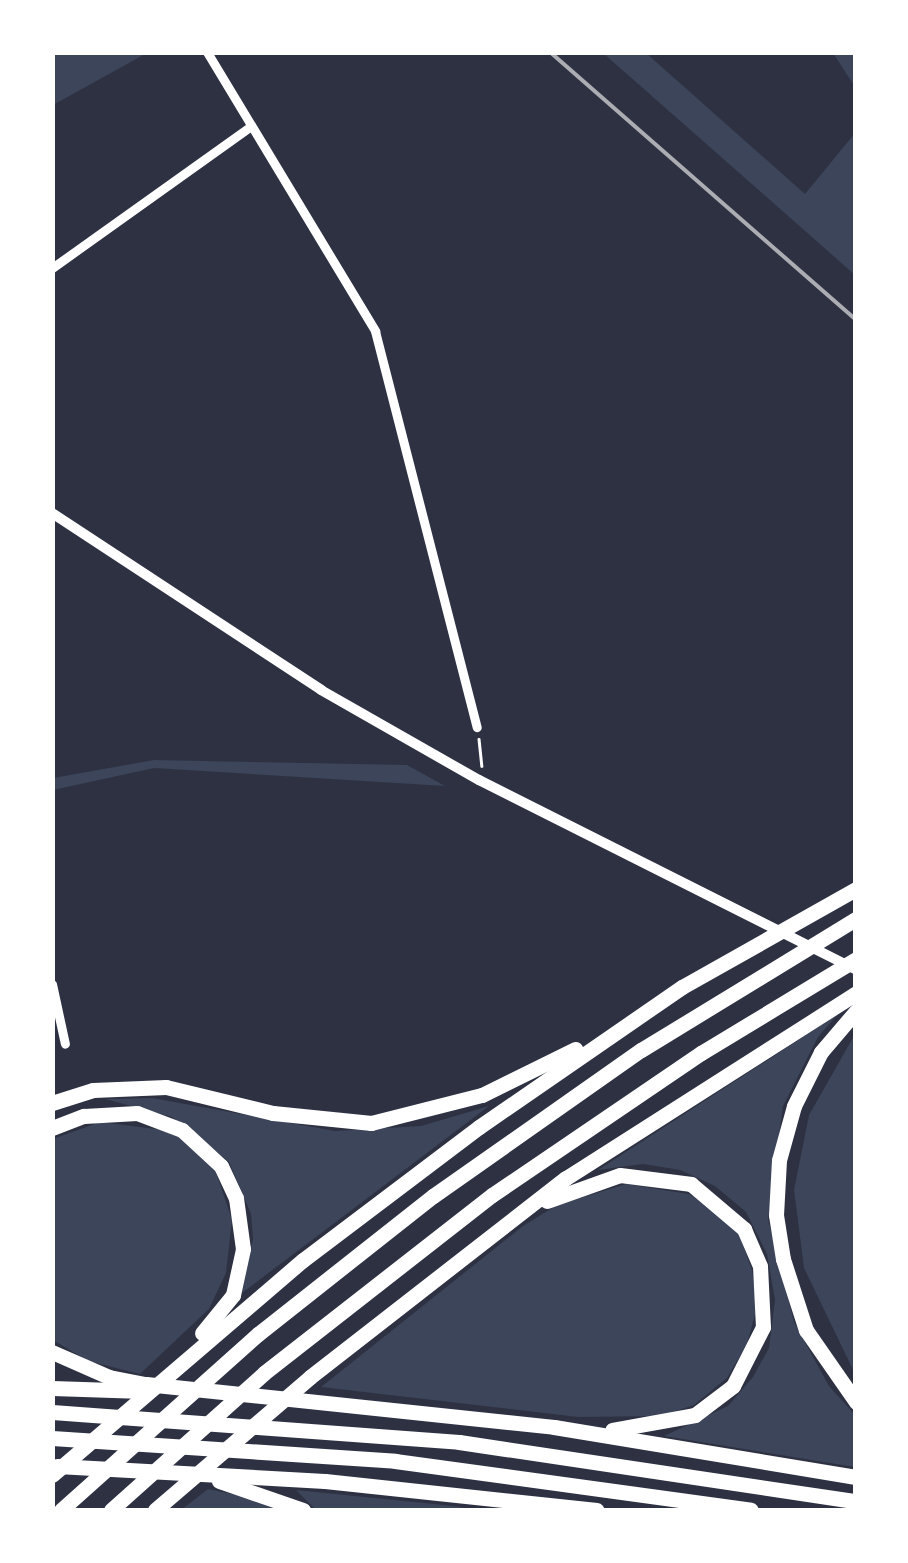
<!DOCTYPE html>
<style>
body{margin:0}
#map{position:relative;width:908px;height:1563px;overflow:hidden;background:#2d3142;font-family:"Archivo Narrow",sans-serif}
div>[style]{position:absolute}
.green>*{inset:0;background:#3c4559}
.path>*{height:2.5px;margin:-1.25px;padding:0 1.25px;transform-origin:1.25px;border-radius:1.25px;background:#fff}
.minor>*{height:9px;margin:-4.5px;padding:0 4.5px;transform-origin:4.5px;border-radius:4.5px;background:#fff}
.tertiary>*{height:10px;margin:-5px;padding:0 5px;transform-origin:5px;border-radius:5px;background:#fff}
.motorway>*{height:15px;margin:-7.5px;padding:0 7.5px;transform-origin:7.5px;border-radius:7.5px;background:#fff}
.rail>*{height:4px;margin:-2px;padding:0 2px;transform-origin:2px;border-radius:2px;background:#abadb3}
span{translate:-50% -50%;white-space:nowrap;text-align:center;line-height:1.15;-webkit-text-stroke:8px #fff;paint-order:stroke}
.frame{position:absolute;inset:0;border:55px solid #fff;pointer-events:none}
</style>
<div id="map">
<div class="green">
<div style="clip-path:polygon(53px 52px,147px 52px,147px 53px,53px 105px)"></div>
<div style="clip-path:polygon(603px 53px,646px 53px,805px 194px,855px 133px,855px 275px)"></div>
<div style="clip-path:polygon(833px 53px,855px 53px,855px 87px)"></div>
<div style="clip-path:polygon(154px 760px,407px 765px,445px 786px,154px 768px,53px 790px,53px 778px)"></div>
<div style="clip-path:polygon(837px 1015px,818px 1037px,783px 1106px,768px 1219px,794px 1322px,829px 1386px,855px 1415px,855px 1467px,664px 1436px,728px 1406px,753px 1377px,769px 1348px,775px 1300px,767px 1254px,746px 1212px,715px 1186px,680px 1170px,643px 1164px,598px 1170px)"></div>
<div style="clip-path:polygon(855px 1034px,855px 1374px,804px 1268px,794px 1190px,809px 1115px)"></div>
<div style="clip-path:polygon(152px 1098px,335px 1131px,421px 1126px,489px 1106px,242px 1293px,253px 1239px,251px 1214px,229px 1162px,172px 1117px,105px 1099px)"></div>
<div style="clip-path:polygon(100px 1122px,164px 1130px,191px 1143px,214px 1166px,232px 1220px,226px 1273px,209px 1309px,140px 1374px,88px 1361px,53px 1340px,53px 1139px)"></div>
<div style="clip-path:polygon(626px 1184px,689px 1194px,714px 1209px,739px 1234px,752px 1270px,757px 1307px,747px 1344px,727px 1378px,694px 1405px,661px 1416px,578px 1417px,321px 1387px,523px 1226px,557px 1205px)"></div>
<div style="clip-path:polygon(208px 1489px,251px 1498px,284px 1510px,181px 1510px)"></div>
<div style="clip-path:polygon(296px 1490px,454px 1506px,477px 1510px,316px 1510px)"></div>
</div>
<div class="path">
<div style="left:479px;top:739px;width:27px;rotate:84deg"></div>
</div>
<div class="minor">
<div style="left:207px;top:52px;width:326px;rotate:58.9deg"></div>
<div style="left:375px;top:331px;width:409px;rotate:75.6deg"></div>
<div style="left:52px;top:268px;width:243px;rotate:-35.5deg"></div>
<div style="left:52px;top:984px;width:61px;rotate:77.8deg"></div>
</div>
<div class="tertiary">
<div style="left:52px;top:513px;width:322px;rotate:33.3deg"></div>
<div style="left:321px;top:690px;width:182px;rotate:29.7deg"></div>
<div style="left:479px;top:780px;width:422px;rotate:26.7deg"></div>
</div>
<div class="motorway">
<div style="left:856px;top:1011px;width:54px;rotate:130.5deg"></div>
<div style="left:821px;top:1052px;width:60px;rotate:116.6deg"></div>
<div style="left:794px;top:1106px;width:56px;rotate:105.5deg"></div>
<div style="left:779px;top:1160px;width:55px;rotate:93.1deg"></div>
<div style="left:776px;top:1215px;width:45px;rotate:81deg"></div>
<div style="left:783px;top:1259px;width:75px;rotate:72.1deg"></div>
<div style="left:806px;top:1330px;width:88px;rotate:55.2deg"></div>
<div style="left:52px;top:1103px;width:43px;rotate:-17.6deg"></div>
<div style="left:93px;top:1090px;width:73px;rotate:-2.4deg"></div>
<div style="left:166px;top:1087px;width:110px;rotate:13.7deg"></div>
<div style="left:273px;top:1113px;width:99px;rotate:5.8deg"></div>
<div style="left:371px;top:1123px;width:114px;rotate:-14.2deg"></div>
<div style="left:482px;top:1095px;width:104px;rotate:-26.3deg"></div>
<div style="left:52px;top:1128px;width:34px;rotate:-21deg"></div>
<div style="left:84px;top:1116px;width:53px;rotate:-3.2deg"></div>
<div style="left:137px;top:1113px;width:48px;rotate:20.7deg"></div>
<div style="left:182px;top:1130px;width:53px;rotate:42.7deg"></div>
<div style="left:221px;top:1166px;width:35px;rotate:65deg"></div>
<div style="left:236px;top:1198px;width:51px;rotate:82.2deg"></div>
<div style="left:243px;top:1249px;width:47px;rotate:102.3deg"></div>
<div style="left:233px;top:1295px;width:49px;rotate:129.2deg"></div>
<div style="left:547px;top:1201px;width:77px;rotate:-19.6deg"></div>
<div style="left:620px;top:1175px;width:72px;rotate:7.2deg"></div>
<div style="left:691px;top:1184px;width:70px;rotate:40.3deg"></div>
<div style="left:744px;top:1229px;width:40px;rotate:66.6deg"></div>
<div style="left:760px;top:1266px;width:61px;rotate:87.2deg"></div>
<div style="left:763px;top:1327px;width:66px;rotate:117deg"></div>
<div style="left:733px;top:1386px;width:48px;rotate:142.7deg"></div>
<div style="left:695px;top:1415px;width:84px;rotate:169.8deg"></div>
<div style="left:52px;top:1352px;width:62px;rotate:23.7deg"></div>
<div style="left:109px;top:1377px;width:38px;rotate:11deg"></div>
<div style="left:146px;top:1384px;width:410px;rotate:6deg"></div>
<div style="left:554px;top:1427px;width:306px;rotate:9.4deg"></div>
<div style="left:52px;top:1388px;width:91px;rotate:1.9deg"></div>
<div style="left:52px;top:1412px;width:408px;rotate:4.2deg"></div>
<div style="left:459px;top:1442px;width:401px;rotate:8.5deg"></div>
<div style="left:52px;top:1438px;width:344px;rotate:3.8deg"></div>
<div style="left:395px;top:1461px;width:359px;rotate:7.8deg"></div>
<div style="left:57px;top:1466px;width:268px;rotate:3.2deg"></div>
<div style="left:325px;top:1481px;width:273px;rotate:6.1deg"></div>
<div style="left:52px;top:1475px;width:330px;rotate:-40.6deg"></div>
<div style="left:303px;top:1260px;width:221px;rotate:-37.1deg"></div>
<div style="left:479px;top:1127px;width:247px;rotate:-34.6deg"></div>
<div style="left:682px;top:987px;width:200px;rotate:-29.4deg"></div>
<div style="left:219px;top:1481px;width:89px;rotate:19deg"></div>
<div style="left:61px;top:1510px;width:264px;rotate:-41.8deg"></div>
<div style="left:258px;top:1334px;width:223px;rotate:-38.3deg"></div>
<div style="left:433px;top:1196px;width:254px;rotate:-35.1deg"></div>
<div style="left:641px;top:1050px;width:252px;rotate:-31.4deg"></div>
<div style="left:111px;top:1510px;width:205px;rotate:-41.8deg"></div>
<div style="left:264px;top:1373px;width:289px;rotate:-38deg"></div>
<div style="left:492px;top:1195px;width:253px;rotate:-34.2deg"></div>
<div style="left:701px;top:1053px;width:181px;rotate:-31.2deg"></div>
<div style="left:155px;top:1510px;width:204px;rotate:-40.6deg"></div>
<div style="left:310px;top:1377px;width:324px;rotate:-37.9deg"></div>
<div style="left:566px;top:1178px;width:344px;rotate:-32.5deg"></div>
</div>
<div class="rail">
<div style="left:550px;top:52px;width:407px;rotate:41.2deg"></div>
</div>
<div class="frame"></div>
</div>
